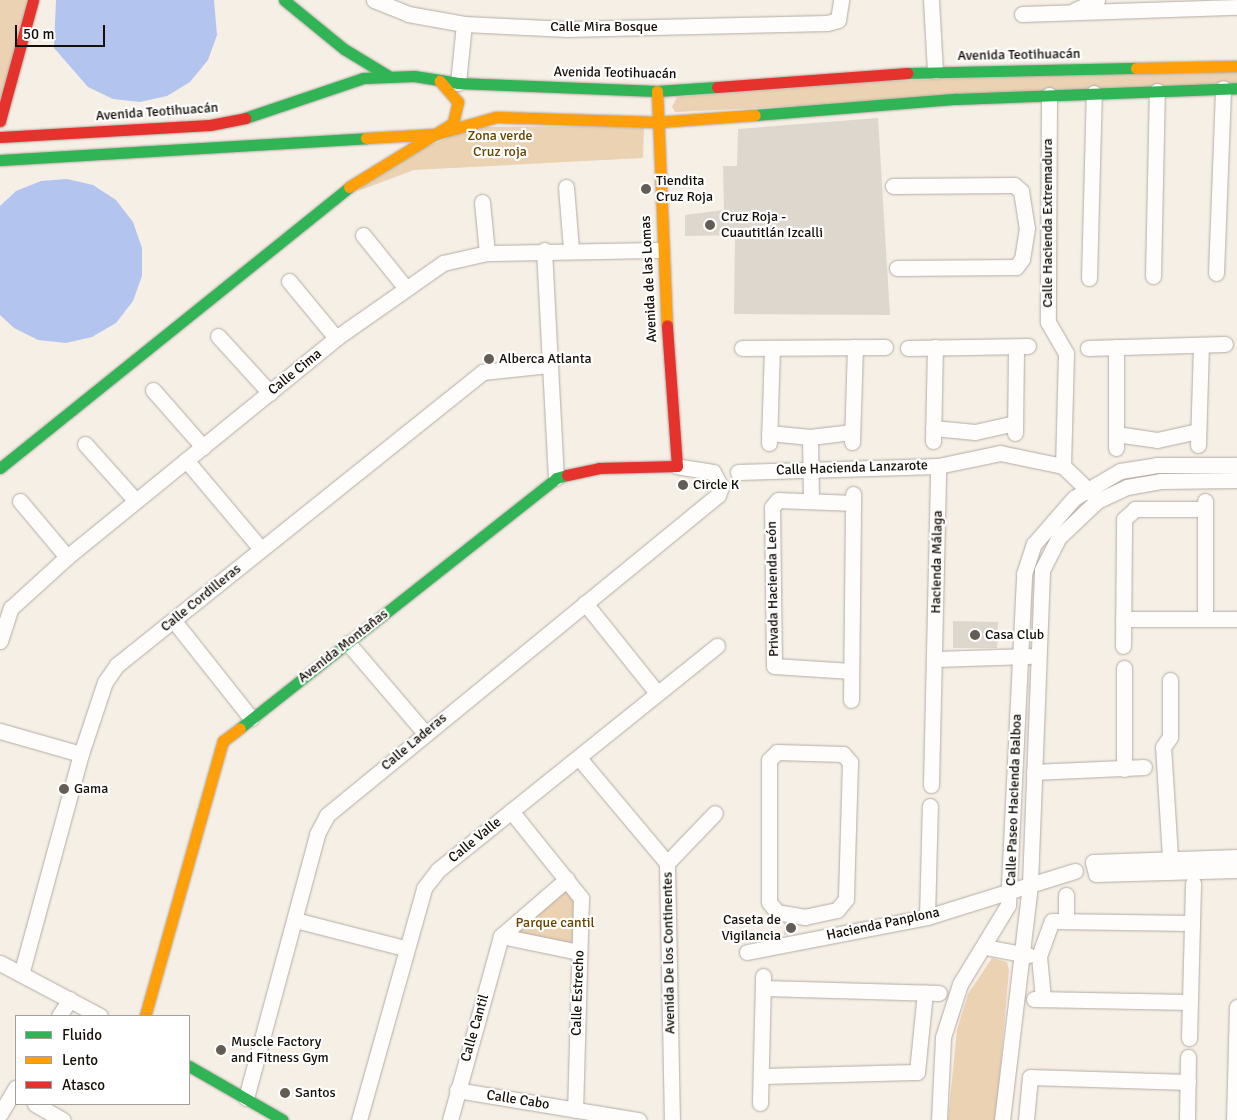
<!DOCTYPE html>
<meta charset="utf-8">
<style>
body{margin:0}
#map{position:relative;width:1237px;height:1120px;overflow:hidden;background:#f6efe6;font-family:Signika,sans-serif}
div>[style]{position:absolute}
.green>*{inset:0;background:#ead2b3}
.water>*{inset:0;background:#b3c5ee}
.building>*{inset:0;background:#ded7ce}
.roads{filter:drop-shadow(0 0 1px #b3aca4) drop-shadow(0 0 1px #b3aca4)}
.street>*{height:15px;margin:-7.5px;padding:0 7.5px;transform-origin:7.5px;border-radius:7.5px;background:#fefdfb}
.fast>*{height:11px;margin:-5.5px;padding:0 5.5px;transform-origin:5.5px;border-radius:5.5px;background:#30b455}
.slow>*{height:11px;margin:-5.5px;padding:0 5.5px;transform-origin:5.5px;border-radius:5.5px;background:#ff9f0a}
.jam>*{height:11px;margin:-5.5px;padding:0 5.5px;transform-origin:5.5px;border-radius:5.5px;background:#e5322d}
.dots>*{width:14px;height:14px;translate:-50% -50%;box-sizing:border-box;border:2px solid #fff;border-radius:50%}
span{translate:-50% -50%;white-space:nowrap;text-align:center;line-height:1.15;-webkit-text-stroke:4.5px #fff;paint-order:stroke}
.street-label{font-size:14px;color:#160f07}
.park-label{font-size:14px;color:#674200}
.poi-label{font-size:14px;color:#160f07}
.left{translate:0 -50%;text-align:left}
.right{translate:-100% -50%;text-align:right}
.legend{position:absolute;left:15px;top:1015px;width:175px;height:90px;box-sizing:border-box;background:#fff;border:1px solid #a29f9c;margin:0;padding:6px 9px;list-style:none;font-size:15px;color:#160f07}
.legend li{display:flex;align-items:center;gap:10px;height:25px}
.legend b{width:25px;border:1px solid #a29f9c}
.scale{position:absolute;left:15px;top:25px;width:90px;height:22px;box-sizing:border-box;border:2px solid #160f07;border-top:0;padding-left:6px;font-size:15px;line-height:18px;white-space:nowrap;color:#160f07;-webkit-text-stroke:4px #fff;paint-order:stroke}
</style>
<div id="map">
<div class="green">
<div style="clip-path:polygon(0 0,31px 0,0 113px)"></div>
<div style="clip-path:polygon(1237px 70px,1237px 85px,675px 112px,672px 107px,677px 97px,889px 81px)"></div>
<div style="clip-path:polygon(644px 126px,643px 158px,414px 170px,358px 191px,386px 162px,477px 127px)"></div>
<div style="clip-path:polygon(568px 885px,577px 900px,577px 949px,509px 935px)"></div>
<div style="clip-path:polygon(992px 958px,1007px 962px,1009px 970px,996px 1120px,948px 1120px,957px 1030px,968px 994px)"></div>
</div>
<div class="water">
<div style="clip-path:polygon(56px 0,214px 0,217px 35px,208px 60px,190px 82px,167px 96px,140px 102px,113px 99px,88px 87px,54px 48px)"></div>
<div style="clip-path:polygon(67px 179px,93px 185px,116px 200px,133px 222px,142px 248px,142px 276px,133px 301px,116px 323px,92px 337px,66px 343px,38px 340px,14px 328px,0 315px,0 206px,16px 191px,41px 181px)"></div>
</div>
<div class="building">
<div style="clip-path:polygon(878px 118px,890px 315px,734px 314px,735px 235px,685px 236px,685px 215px,724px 210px,723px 166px,737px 166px,738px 129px)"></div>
<div style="clip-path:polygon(953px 621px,998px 622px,997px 648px,953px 648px)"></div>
<div style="clip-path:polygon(784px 923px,797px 925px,797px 933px,784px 935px)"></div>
</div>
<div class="roads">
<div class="street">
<div style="left:374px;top:0;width:37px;rotate:22deg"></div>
<div style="left:408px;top:14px;width:57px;rotate:10.1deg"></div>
<div style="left:464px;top:24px;width:103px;rotate:2.8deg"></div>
<div style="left:567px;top:29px;width:260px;rotate:-1.3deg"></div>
<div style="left:827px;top:23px;width:11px;rotate:-15deg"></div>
<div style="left:838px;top:20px;width:20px;rotate:-81deg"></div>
<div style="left:931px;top:0;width:71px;rotate:86.8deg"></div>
<div style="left:1075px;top:10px;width:24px;rotate:-24deg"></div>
<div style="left:1022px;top:14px;width:215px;rotate:-1.9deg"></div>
<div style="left:458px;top:83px;width:59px;rotate:-84.2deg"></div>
<div style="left:1049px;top:95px;width:227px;rotate:90.3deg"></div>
<div style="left:1048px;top:322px;width:36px;rotate:60deg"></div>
<div style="left:1066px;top:353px;width:113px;rotate:91.5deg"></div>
<div style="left:893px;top:186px;width:121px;rotate:-0.5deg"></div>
<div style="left:1014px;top:185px;width:9px;rotate:41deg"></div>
<div style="left:1021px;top:191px;width:37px;rotate:81deg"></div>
<div style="left:1027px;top:228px;width:31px;rotate:99deg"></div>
<div style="left:1022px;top:259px;width:10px;rotate:127deg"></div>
<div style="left:1016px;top:267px;width:119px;rotate:179.5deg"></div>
<div style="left:566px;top:187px;width:62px;rotate:85.4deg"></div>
<div style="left:482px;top:202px;width:51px;rotate:84.4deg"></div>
<div style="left:363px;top:235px;width:67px;rotate:51.1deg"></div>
<div style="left:544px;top:250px;width:228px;rotate:87deg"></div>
<div style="left:1216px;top:273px;width:185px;rotate:-87.8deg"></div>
<div style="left:1153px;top:276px;width:185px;rotate:-88.8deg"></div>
<div style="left:1089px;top:278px;width:185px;rotate:-88.5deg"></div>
<div style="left:289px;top:281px;width:74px;rotate:50.5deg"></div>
<div style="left:218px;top:336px;width:77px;rotate:47.6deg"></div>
<div style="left:1116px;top:347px;width:101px;rotate:90deg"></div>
<div style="left:742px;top:348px;width:143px;rotate:-0.4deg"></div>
<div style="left:908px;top:348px;width:120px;rotate:-1deg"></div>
<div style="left:1088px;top:348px;width:137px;rotate:-1.7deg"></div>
<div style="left:153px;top:390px;width:76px;rotate:48.7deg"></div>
<div style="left:933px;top:428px;width:42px;rotate:5.4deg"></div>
<div style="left:975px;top:432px;width:41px;rotate:-12.7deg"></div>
<div style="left:769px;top:433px;width:41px;rotate:5.6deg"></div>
<div style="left:810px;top:437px;width:42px;rotate:-6.8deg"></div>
<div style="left:1015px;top:433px;width:86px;rotate:-89.3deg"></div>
<div style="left:1116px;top:434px;width:41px;rotate:8.3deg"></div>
<div style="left:1157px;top:440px;width:42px;rotate:-12.4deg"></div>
<div style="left:810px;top:437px;width:63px;rotate:89.1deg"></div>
<div style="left:933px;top:441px;width:94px;rotate:-88.8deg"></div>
<div style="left:852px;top:442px;width:95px;rotate:-88.2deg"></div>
<div style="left:769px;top:443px;width:95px;rotate:-88.2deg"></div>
<div style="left:85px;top:444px;width:76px;rotate:48.2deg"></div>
<div style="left:1198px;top:445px;width:100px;rotate:-88.3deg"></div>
<div style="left:186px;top:460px;width:116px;rotate:49.9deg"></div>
<div style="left:738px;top:472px;width:200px;rotate:-1.7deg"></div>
<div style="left:938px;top:466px;width:63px;rotate:-11.8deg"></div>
<div style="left:1000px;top:453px;width:64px;rotate:11.7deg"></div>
<div style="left:1063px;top:466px;width:42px;rotate:44deg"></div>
<div style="left:20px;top:501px;width:73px;rotate:50deg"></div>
<div style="left:585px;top:603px;width:115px;rotate:51.3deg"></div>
<div style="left:1123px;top:619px;width:114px"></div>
<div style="left:1205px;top:619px;width:118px;rotate:-90deg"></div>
<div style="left:174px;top:621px;width:124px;rotate:51.6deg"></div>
<div style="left:0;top:641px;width:35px;rotate:-72deg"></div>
<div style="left:11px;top:608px;width:76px;rotate:-42.3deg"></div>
<div style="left:67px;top:557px;width:347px;rotate:-39.1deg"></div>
<div style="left:336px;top:338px;width:131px;rotate:-35deg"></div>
<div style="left:443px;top:263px;width:45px;rotate:-12.8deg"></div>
<div style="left:487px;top:253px;width:174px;rotate:-1deg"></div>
<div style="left:348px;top:643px;width:117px;rotate:49.5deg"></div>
<div style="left:1123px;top:646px;width:127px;rotate:-89.5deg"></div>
<div style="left:1124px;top:519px;width:15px;rotate:-42deg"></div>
<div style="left:1135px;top:509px;width:69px"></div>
<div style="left:935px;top:659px;width:94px;rotate:-1.8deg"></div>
<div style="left:1124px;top:668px;width:101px;rotate:90deg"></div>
<div style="left:851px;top:671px;width:77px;rotate:-176.3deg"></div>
<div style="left:774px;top:666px;width:159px;rotate:-90.7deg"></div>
<div style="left:772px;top:507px;width:9px;rotate:-49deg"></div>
<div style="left:778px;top:500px;width:75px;rotate:2.3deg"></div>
<div style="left:851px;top:700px;width:206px;rotate:-89.4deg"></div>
<div style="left:0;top:731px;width:84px;rotate:15.9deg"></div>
<div style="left:777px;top:752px;width:66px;rotate:1.7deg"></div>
<div style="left:843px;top:754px;width:11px;rotate:49deg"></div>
<div style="left:850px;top:762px;width:137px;rotate:91.7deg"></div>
<div style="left:846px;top:899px;width:14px;rotate:129deg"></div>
<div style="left:837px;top:910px;width:33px;rotate:168deg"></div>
<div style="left:805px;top:917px;width:28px;rotate:-170deg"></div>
<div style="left:777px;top:912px;width:13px;rotate:-129deg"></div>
<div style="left:769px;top:902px;width:142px;rotate:-90deg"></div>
<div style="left:769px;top:760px;width:11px;rotate:-45deg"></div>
<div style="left:579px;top:758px;width:137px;rotate:50deg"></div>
<div style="left:667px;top:863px;width:257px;rotate:88.9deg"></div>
<div style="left:1034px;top:772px;width:110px;rotate:-2.6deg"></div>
<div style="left:931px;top:785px;width:319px;rotate:-88.7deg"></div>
<div style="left:511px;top:811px;width:112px;rotate:51.2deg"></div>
<div style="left:581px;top:898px;width:212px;rotate:91.6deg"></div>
<div style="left:1170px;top:857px;width:110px;rotate:-93.6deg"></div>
<div style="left:1163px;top:747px;width:12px;rotate:-55deg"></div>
<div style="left:1170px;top:737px;width:57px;rotate:-90deg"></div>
<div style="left:1237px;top:857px;width:144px;rotate:178deg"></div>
<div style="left:1093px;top:862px;width:12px;rotate:76deg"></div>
<div style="left:1096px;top:874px;width:141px;rotate:-1.6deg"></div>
<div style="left:667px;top:863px;width:69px;rotate:-46.2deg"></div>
<div style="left:927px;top:917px;width:111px;rotate:-88.5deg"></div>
<div style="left:295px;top:920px;width:114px;rotate:14.3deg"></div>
<div style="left:1066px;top:920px;width:25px;rotate:-90deg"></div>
<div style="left:501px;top:936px;width:80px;rotate:11.6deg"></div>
<div style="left:985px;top:947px;width:44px;rotate:10.5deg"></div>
<div style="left:747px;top:952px;width:183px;rotate:-11deg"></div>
<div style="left:927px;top:917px;width:155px;rotate:-17.3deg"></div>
<div style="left:0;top:963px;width:113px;rotate:27.9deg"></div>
<div style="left:22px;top:971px;width:225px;rotate:-74.8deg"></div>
<div style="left:81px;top:754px;width:76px;rotate:-71.6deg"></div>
<div style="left:105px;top:682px;width:21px;rotate:-55deg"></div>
<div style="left:117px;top:665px;width:469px;rotate:-38.7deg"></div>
<div style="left:483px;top:372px;width:66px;rotate:-6.1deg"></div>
<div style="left:763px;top:988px;width:176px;rotate:1.6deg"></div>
<div style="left:1034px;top:999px;width:156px;rotate:1.1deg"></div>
<div style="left:1043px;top:999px;width:43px;rotate:-95.3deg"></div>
<div style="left:1039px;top:956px;width:37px;rotate:-70deg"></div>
<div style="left:1052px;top:921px;width:140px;rotate:0.8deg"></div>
<div style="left:59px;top:1016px;width:20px;rotate:-57deg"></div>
<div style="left:1189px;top:1038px;width:155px;rotate:-88.5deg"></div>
<div style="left:761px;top:1076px;width:156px;rotate:-1.5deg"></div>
<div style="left:917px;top:1072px;width:80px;rotate:-84.3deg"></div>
<div style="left:457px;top:1090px;width:184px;rotate:9.4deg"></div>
<div style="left:246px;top:1098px;width:273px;rotate:-74.9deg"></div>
<div style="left:317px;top:834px;width:21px;rotate:-62deg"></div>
<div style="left:327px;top:815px;width:505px;rotate:-39.3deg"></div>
<div style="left:718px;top:495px;width:9px;rotate:-69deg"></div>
<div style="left:721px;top:487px;width:17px;rotate:-118deg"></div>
<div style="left:713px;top:472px;width:36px;rotate:-171deg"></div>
<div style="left:760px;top:1103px;width:127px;rotate:-88.6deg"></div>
<div style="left:35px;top:1104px;width:32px;rotate:30deg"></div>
<div style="left:0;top:1114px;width:31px;rotate:-59deg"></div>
<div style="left:359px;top:1120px;width:241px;rotate:-74.3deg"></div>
<div style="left:424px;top:888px;width:23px;rotate:-52deg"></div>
<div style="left:438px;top:870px;width:358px;rotate:-38.8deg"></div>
<div style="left:450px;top:1120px;width:191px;rotate:-74.5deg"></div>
<div style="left:501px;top:936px;width:87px;rotate:-40.8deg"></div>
<div style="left:939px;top:1120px;width:83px;rotate:-87.2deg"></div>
<div style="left:943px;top:1037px;width:56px;rotate:-72.2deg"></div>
<div style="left:960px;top:984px;width:92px;rotate:-58.7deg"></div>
<div style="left:1008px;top:905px;width:331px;rotate:-87.2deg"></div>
<div style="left:1024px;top:574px;width:32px;rotate:-72deg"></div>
<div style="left:1034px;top:544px;width:61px;rotate:-49deg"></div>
<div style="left:1074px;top:498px;width:53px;rotate:-30.4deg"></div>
<div style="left:1120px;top:471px;width:36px;rotate:-9deg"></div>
<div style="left:1156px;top:465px;width:81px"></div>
<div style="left:1002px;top:1120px;width:238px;rotate:-83.2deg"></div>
<div style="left:1030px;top:884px;width:314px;rotate:-87.8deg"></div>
<div style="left:1042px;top:570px;width:37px;rotate:-63deg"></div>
<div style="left:1059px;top:537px;width:52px;rotate:-43.5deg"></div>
<div style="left:1097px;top:501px;width:33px;rotate:-25deg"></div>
<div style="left:1127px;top:487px;width:35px;rotate:-10deg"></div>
<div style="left:1161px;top:481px;width:76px;rotate:-0.8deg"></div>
<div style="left:1026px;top:1120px;width:43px;rotate:-84.7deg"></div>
<div style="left:1030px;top:1077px;width:158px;rotate:1.8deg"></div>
<div style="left:1187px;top:1120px;width:63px;rotate:-89.1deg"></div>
<div style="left:1234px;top:1120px;width:113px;rotate:-88.5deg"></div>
</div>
<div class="fast">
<div style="left:284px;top:0;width:77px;rotate:39.2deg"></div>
<div style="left:344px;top:49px;width:54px;rotate:31.3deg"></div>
<div style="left:907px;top:73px;width:229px;rotate:-1.3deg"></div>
<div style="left:755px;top:115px;width:202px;rotate:-4.6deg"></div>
<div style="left:956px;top:99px;width:281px;rotate:-2.2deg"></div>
<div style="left:245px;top:118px;width:125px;rotate:-18.7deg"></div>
<div style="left:363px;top:78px;width:51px;rotate:-2.2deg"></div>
<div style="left:414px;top:76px;width:45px;rotate:9deg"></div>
<div style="left:458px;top:83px;width:199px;rotate:2.3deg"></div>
<div style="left:657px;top:91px;width:60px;rotate:-3.8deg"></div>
<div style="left:0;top:160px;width:367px;rotate:-3.4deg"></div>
<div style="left:0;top:468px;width:448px;rotate:-38.8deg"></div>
<div style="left:240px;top:728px;width:403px;rotate:-38.3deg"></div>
<div style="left:556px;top:478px;width:11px;rotate:-15deg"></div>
<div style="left:189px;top:1066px;width:108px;rotate:29.9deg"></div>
</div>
<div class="slow">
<div style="left:1136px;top:68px;width:101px;rotate:-1.1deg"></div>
<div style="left:657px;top:91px;width:234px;rotate:87.6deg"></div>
<div style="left:366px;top:138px;width:70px;rotate:-3.3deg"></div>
<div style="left:436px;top:134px;width:62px;rotate:-15.8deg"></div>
<div style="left:496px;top:117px;width:162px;rotate:1.8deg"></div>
<div style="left:658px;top:122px;width:97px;rotate:-4.1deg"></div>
<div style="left:349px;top:187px;width:122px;rotate:-31.6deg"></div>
<div style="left:453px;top:123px;width:22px;rotate:-77deg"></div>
<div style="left:458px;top:102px;width:28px;rotate:-131deg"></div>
<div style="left:145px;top:1016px;width:286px;rotate:-74.2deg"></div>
<div style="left:223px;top:741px;width:21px;rotate:-37deg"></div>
</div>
<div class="jam">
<div style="left:717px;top:87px;width:191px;rotate:-4.2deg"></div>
<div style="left:0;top:121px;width:125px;rotate:-74.7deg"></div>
<div style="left:0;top:137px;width:210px;rotate:-3.3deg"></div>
<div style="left:210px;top:125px;width:36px;rotate:-11deg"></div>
<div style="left:567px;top:475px;width:33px;rotate:-12deg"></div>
<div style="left:599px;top:468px;width:78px;rotate:-1.5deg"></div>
<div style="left:677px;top:466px;width:141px;rotate:-94.1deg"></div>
</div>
</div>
<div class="dots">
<div style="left:646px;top:189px;background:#645d55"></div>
<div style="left:710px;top:225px;background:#645d55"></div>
<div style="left:489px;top:359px;background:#645d55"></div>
<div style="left:683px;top:485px;background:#645d55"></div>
<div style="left:975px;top:635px;background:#645d55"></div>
<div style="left:64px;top:789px;background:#645d55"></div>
<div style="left:791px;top:928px;background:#645d55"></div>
<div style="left:221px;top:1050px;background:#645d55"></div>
<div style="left:285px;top:1093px;background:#645d55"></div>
</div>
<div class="street-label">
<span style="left:604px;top:27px">Calle Mira Bosque</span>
<span style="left:1019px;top:55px;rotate:-1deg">Avenida Teotihuacán</span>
<span style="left:615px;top:73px;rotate:1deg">Avenida Teotihuacán</span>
<span style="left:157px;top:112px;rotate:-4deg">Avenida Teotihuacán</span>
<span style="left:1048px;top:223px;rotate:-90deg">Calle Hacienda Extremadura</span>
<span style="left:649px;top:279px;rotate:-93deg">Avenida de las Lomas</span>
<span style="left:295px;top:372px;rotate:-39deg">Calle Cima</span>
<span style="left:852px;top:468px;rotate:-2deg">Calle Hacienda Lanzarote</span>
<span style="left:937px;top:562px;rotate:-89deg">Hacienda Málaga</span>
<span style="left:773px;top:589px;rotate:-91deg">Privada Hacienda León</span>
<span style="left:201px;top:598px;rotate:-39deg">Calle Cordilleras</span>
<span style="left:343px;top:646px;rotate:-38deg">Avenida Montañas</span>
<span style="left:414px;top:742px;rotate:-40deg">Calle Laderas</span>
<span style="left:1014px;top:800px;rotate:-88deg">Calle Paseo Hacienda Balboa</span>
<span style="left:475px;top:840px;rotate:-39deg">Calle Valle</span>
<span style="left:883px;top:924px;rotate:-12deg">Hacienda Panplona</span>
<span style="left:669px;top:953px;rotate:-91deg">Avenida De los Continentes</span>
<span style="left:578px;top:993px;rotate:-88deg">Calle Estrecho</span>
<span style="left:475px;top:1028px;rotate:-74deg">Calle Cantil</span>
<span style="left:518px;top:1100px;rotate:9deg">Calle Cabo</span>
</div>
<div class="park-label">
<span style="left:500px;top:144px">Zona verde<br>Cruz roja</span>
<span style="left:555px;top:923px">Parque cantil</span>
</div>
<div class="poi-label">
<span class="left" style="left:656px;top:189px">Tiendita<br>Cruz Roja</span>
<span class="left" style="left:721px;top:225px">Cruz Roja -<br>Cuautitlán Izcalli</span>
<span class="left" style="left:499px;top:359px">Alberca Atlanta</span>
<span class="left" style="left:693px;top:485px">Circle K</span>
<span class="left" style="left:985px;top:635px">Casa Club</span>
<span class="left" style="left:74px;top:789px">Gama</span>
<span class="right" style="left:781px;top:928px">Caseta de<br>Vigilancia</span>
<span class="left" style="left:231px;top:1050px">Muscle Factory<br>and Fitness Gym</span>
<span class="left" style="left:295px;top:1093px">Santos</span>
</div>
<ul class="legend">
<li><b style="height:6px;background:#30b455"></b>Fluido</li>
<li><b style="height:6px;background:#ff9f0a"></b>Lento</li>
<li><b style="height:6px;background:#e5322d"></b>Atasco</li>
</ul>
<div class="scale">50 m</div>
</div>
